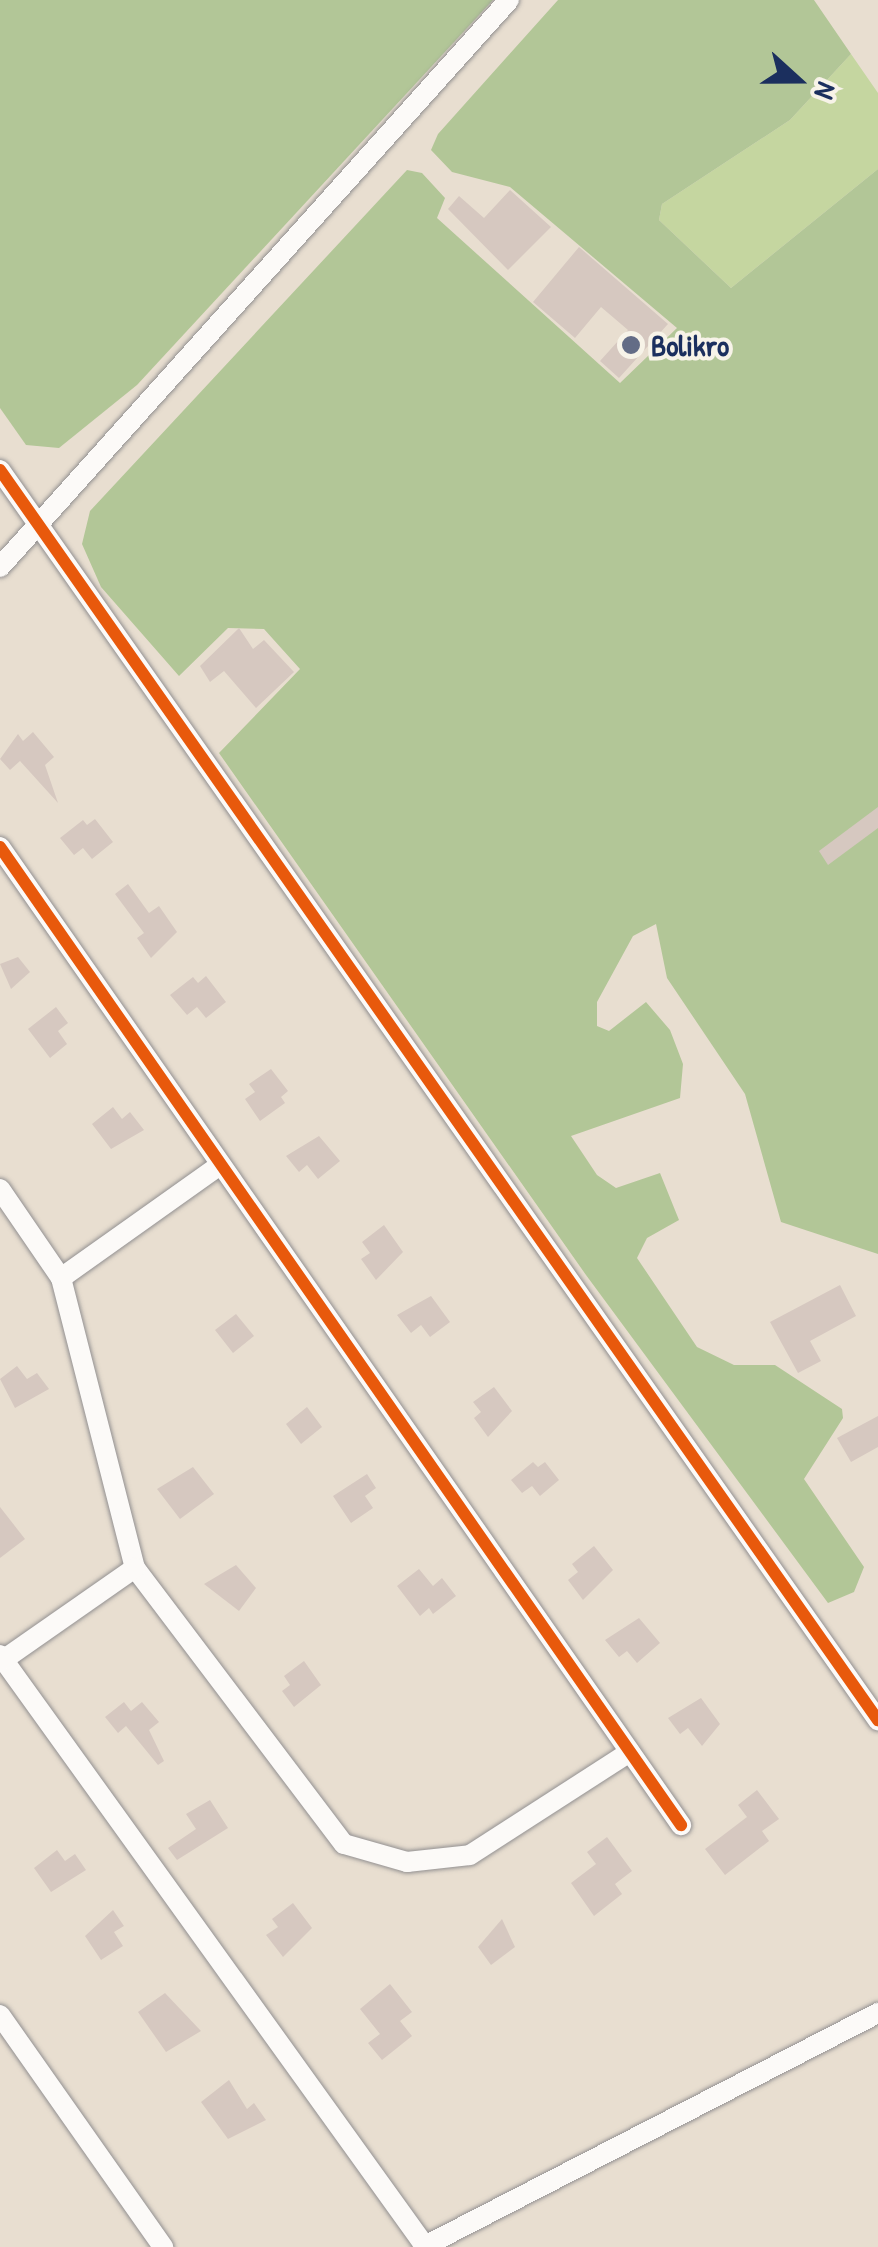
<!DOCTYPE html>
<style>
body{margin:0}
#map{position:relative;width:878px;height:2247px;overflow:hidden;background:#e8ded0;font-family:"Patrick Hand",sans-serif}
div>[style]{position:absolute}
.green>*{inset:0;background:#c5d6a0}
.forest>*{inset:0;background:#b2c697}
.building>*{inset:0;background:#d6c8c0}
.roads{filter:drop-shadow(0 0 2px #929091) drop-shadow(0 0 2px #929091)}
.minor>*{height:20px;margin:-10px;padding:0 10px;transform-origin:10px;border-radius:10px;background:#fcfaf8}
.cycleway>*{height:12px;margin:-6px;padding:0 6px;transform-origin:6px;border-radius:6px;background:#e8590c}
.dots>*{width:28px;height:28px;translate:-50% -50%;box-sizing:border-box;border:5px solid #f7f3e8;border-radius:50%}
span{translate:-50% -50%;white-space:nowrap;text-align:center;line-height:1.15;-webkit-text-stroke:8px #f7f3e8;paint-order:stroke}
.poi-label{font-size:30px;color:#1b2f5e;font-weight:700}
.left{translate:0 -50%;text-align:left}
.north{position:absolute;left:748px;top:30px;width:100px;height:100px;-webkit-text-stroke:8px #f7f3e8;paint-order:stroke;rotate:111deg;font-size:28px;font-weight:700;line-height:40px;text-align:center;color:#1b2f5e}
.north::after{content:'';display:block;margin:auto;width:35px;height:45px;background:#1b2f5e;clip-path:polygon(50% 0,100% 100%,50% 72%,0 100%)}
</style>
<div id="map">
<div class="green">
<div style="clip-path:polygon(851px 54px,878px 93px,878px 169px,731px 288px,659px 220px,662px 204px,790px 120px)"></div>
</div>
<div class="forest">
<div style="clip-path:polygon(0 0,493px 0,137px 385px,59px 448px,26px 445px,0 408px)"></div>
<div style="clip-path:polygon(558px 0,814px 0,851px 54px,790px 120px,662px 204px,659px 220px,731px 288px,878px 169px,878px 1254px,781px 1222px,745px 1094px,667px 978px,656px 924px,633px 936px,597px 1002px,597px 1026px,609px 1031px,646px 1002px,670px 1030px,683px 1064px,680px 1098px,571px 1136px,597px 1175px,616px 1188px,660px 1173px,679px 1220px,647px 1238px,637px 1258px,697px 1347px,734px 1365px,775px 1365px,842px 1409px,843px 1418px,804px 1479px,864px 1567px,854px 1592px,828px 1603px,586px 1275px,219px 753px,300px 669px,264px 629px,228px 628px,179px 676px,101px 587px,82px 544px,90px 511px,407px 170px,422px 173px,445px 198px,437px 218px,620px 383px,677px 328px,510px 187px,452px 172px,431px 150px,438px 134px)"></div>
</div>
<div class="building">
<div style="clip-path:polygon(510px 190px,551px 227px,508px 270px,448px 209px,459px 196px,484px 218px)"></div>
<div style="clip-path:polygon(579px 247px,668px 324px,619px 378px,600px 361px,628px 330px,601px 307px,575px 338px,533px 302px)"></div>
<div style="clip-path:polygon(239px 628px,253px 649px,264px 640px,294px 672px,256px 708px,224px 671px,210px 682px,200px 666px)"></div>
<div style="clip-path:polygon(33px 732px,54px 757px,45px 765px,58px 803px,20px 761px,10px 770px,0 759px,18px 734px,23px 741px)"></div>
<div style="clip-path:polygon(878px 807px,878px 828px,828px 865px,819px 851px)"></div>
<div style="clip-path:polygon(95px 819px,113px 842px,92px 859px,83px 848px,74px 855px,60px 838px,83px 820px,87px 825px)"></div>
<div style="clip-path:polygon(128px 884px,149px 913px,159px 906px,177px 932px,151px 958px,137px 938px,144px 933px,115px 894px)"></div>
<div style="clip-path:polygon(18px 957px,30px 972px,11px 989px,0 964px)"></div>
<div style="clip-path:polygon(206px 976px,226px 1002px,206px 1018px,197px 1007px,187px 1015px,170px 995px,193px 977px,198px 983px)"></div>
<div style="clip-path:polygon(56px 1007px,68px 1023px,58px 1031px,67px 1044px,50px 1058px,28px 1029px)"></div>
<div style="clip-path:polygon(271px 1069px,288px 1091px,281px 1097px,285px 1103px,260px 1121px,245px 1099px,255px 1092px,249px 1084px)"></div>
<div style="clip-path:polygon(113px 1107px,122px 1119px,130px 1112px,144px 1130px,111px 1149px,92px 1124px)"></div>
<div style="clip-path:polygon(319px 1136px,340px 1161px,318px 1179px,307px 1165px,299px 1172px,286px 1156px)"></div>
<div style="clip-path:polygon(384px 1225px,403px 1252px,376px 1280px,361px 1259px,370px 1253px,362px 1242px)"></div>
<div style="clip-path:polygon(840px 1285px,856px 1316px,810px 1341px,821px 1361px,798px 1373px,770px 1322px)"></div>
<div style="clip-path:polygon(431px 1296px,450px 1322px,430px 1337px,421px 1325px,411px 1333px,397px 1315px)"></div>
<div style="clip-path:polygon(236px 1314px,254px 1336px,233px 1353px,215px 1330px)"></div>
<div style="clip-path:polygon(17px 1366px,27px 1379px,37px 1373px,49px 1389px,15px 1408px,0 1379px)"></div>
<div style="clip-path:polygon(494px 1387px,512px 1411px,488px 1437px,474px 1418px,481px 1412px,473px 1402px)"></div>
<div style="clip-path:polygon(307px 1407px,322px 1427px,301px 1444px,286px 1424px)"></div>
<div style="clip-path:polygon(878px 1416px,878px 1447px,851px 1462px,837px 1438px)"></div>
<div style="clip-path:polygon(533px 1462px,538px 1467px,545px 1462px,559px 1480px,540px 1496px,532px 1486px,522px 1493px,511px 1480px)"></div>
<div style="clip-path:polygon(193px 1467px,214px 1494px,180px 1519px,157px 1489px)"></div>
<div style="clip-path:polygon(367px 1474px,376px 1488px,365px 1496px,373px 1508px,351px 1523px,333px 1496px)"></div>
<div style="clip-path:polygon(0 1507px,25px 1539px,0 1558px)"></div>
<div style="clip-path:polygon(594px 1546px,613px 1570px,583px 1600px,568px 1580px,578px 1572px,572px 1564px)"></div>
<div style="clip-path:polygon(236px 1565px,256px 1588px,239px 1611px,204px 1584px)"></div>
<div style="clip-path:polygon(419px 1569px,433px 1586px,442px 1578px,456px 1596px,433px 1614px,429px 1608px,420px 1616px,397px 1586px)"></div>
<div style="clip-path:polygon(639px 1618px,660px 1643px,637px 1663px,627px 1651px,619px 1657px,605px 1640px)"></div>
<div style="clip-path:polygon(304px 1661px,321px 1685px,294px 1707px,282px 1691px,290px 1685px,284px 1676px)"></div>
<div style="clip-path:polygon(701px 1698px,720px 1724px,702px 1746px,688px 1728px,680px 1734px,668px 1718px)"></div>
<div style="clip-path:polygon(124px 1702px,131px 1711px,142px 1702px,159px 1722px,149px 1730px,164px 1761px,158px 1765px,126px 1726px,118px 1733px,105px 1717px)"></div>
<div style="clip-path:polygon(757px 1790px,779px 1819px,762px 1831px,769px 1841px,725px 1875px,705px 1849px,747px 1817px,738px 1805px)"></div>
<div style="clip-path:polygon(210px 1800px,228px 1828px,177px 1860px,168px 1848px,196px 1829px,186px 1814px)"></div>
<div style="clip-path:polygon(607px 1837px,632px 1871px,615px 1884px,622px 1894px,594px 1916px,571px 1883px,596px 1864px,587px 1852px)"></div>
<div style="clip-path:polygon(57px 1850px,65px 1861px,75px 1854px,86px 1870px,51px 1892px,34px 1868px)"></div>
<div style="clip-path:polygon(293px 1903px,312px 1928px,283px 1957px,266px 1935px,278px 1927px,272px 1919px)"></div>
<div style="clip-path:polygon(113px 1910px,124px 1926px,114px 1932px,123px 1946px,101px 1960px,85px 1936px)"></div>
<div style="clip-path:polygon(502px 1919px,515px 1947px,491px 1965px,478px 1947px)"></div>
<div style="clip-path:polygon(390px 1984px,412px 2012px,400px 2021px,412px 2036px,382px 2060px,368px 2043px,380px 2034px,360px 2009px)"></div>
<div style="clip-path:polygon(165px 1993px,201px 2031px,166px 2052px,138px 2012px)"></div>
<div style="clip-path:polygon(229px 2080px,247px 2109px,254px 2103px,266px 2120px,228px 2139px,201px 2102px)"></div>
</div>
<div class="roads">
<div class="minor">
<div style="left:0;top:470px;width:1528px;rotate:54.92deg"></div>
<div style="left:0;top:567px;width:762px;rotate:-48.09deg"></div>
<div style="left:0;top:847px;width:1192px;rotate:55.15deg"></div>
<div style="left:0;top:1189px;width:108px;rotate:55.6deg"></div>
<div style="left:61px;top:1278px;width:299px;rotate:75.7deg"></div>
<div style="left:135px;top:1568px;width:346px;rotate:52.9deg"></div>
<div style="left:344px;top:1844px;width:66px;rotate:15.9deg"></div>
<div style="left:407px;top:1862px;width:63px;rotate:-6.3deg"></div>
<div style="left:470px;top:1855px;width:190px;rotate:-32.8deg"></div>
<div style="left:61px;top:1278px;width:191px;rotate:-35.4deg"></div>
<div style="left:0;top:1655px;width:728px;rotate:54.28deg"></div>
<div style="left:3px;top:1660px;width:161px;rotate:-34.9deg"></div>
<div style="left:0;top:2015px;width:284px;rotate:54.9deg"></div>
<div style="left:423px;top:2247px;width:512px;rotate:-27.22deg"></div>
</div>
</div>
<div class="cycleway">
<div style="left:0;top:470px;width:1528px;rotate:54.92deg"></div>
<div style="left:0;top:847px;width:1192px;rotate:55.15deg"></div>
</div>
<div class="dots">
<div style="left:631px;top:345px;background:#636c86"></div>
</div>
<div class="poi-label">
<span class="left" style="left:651px;top:345px">Bolikro</span>
</div>
<div class="north">N</div>
</div>
